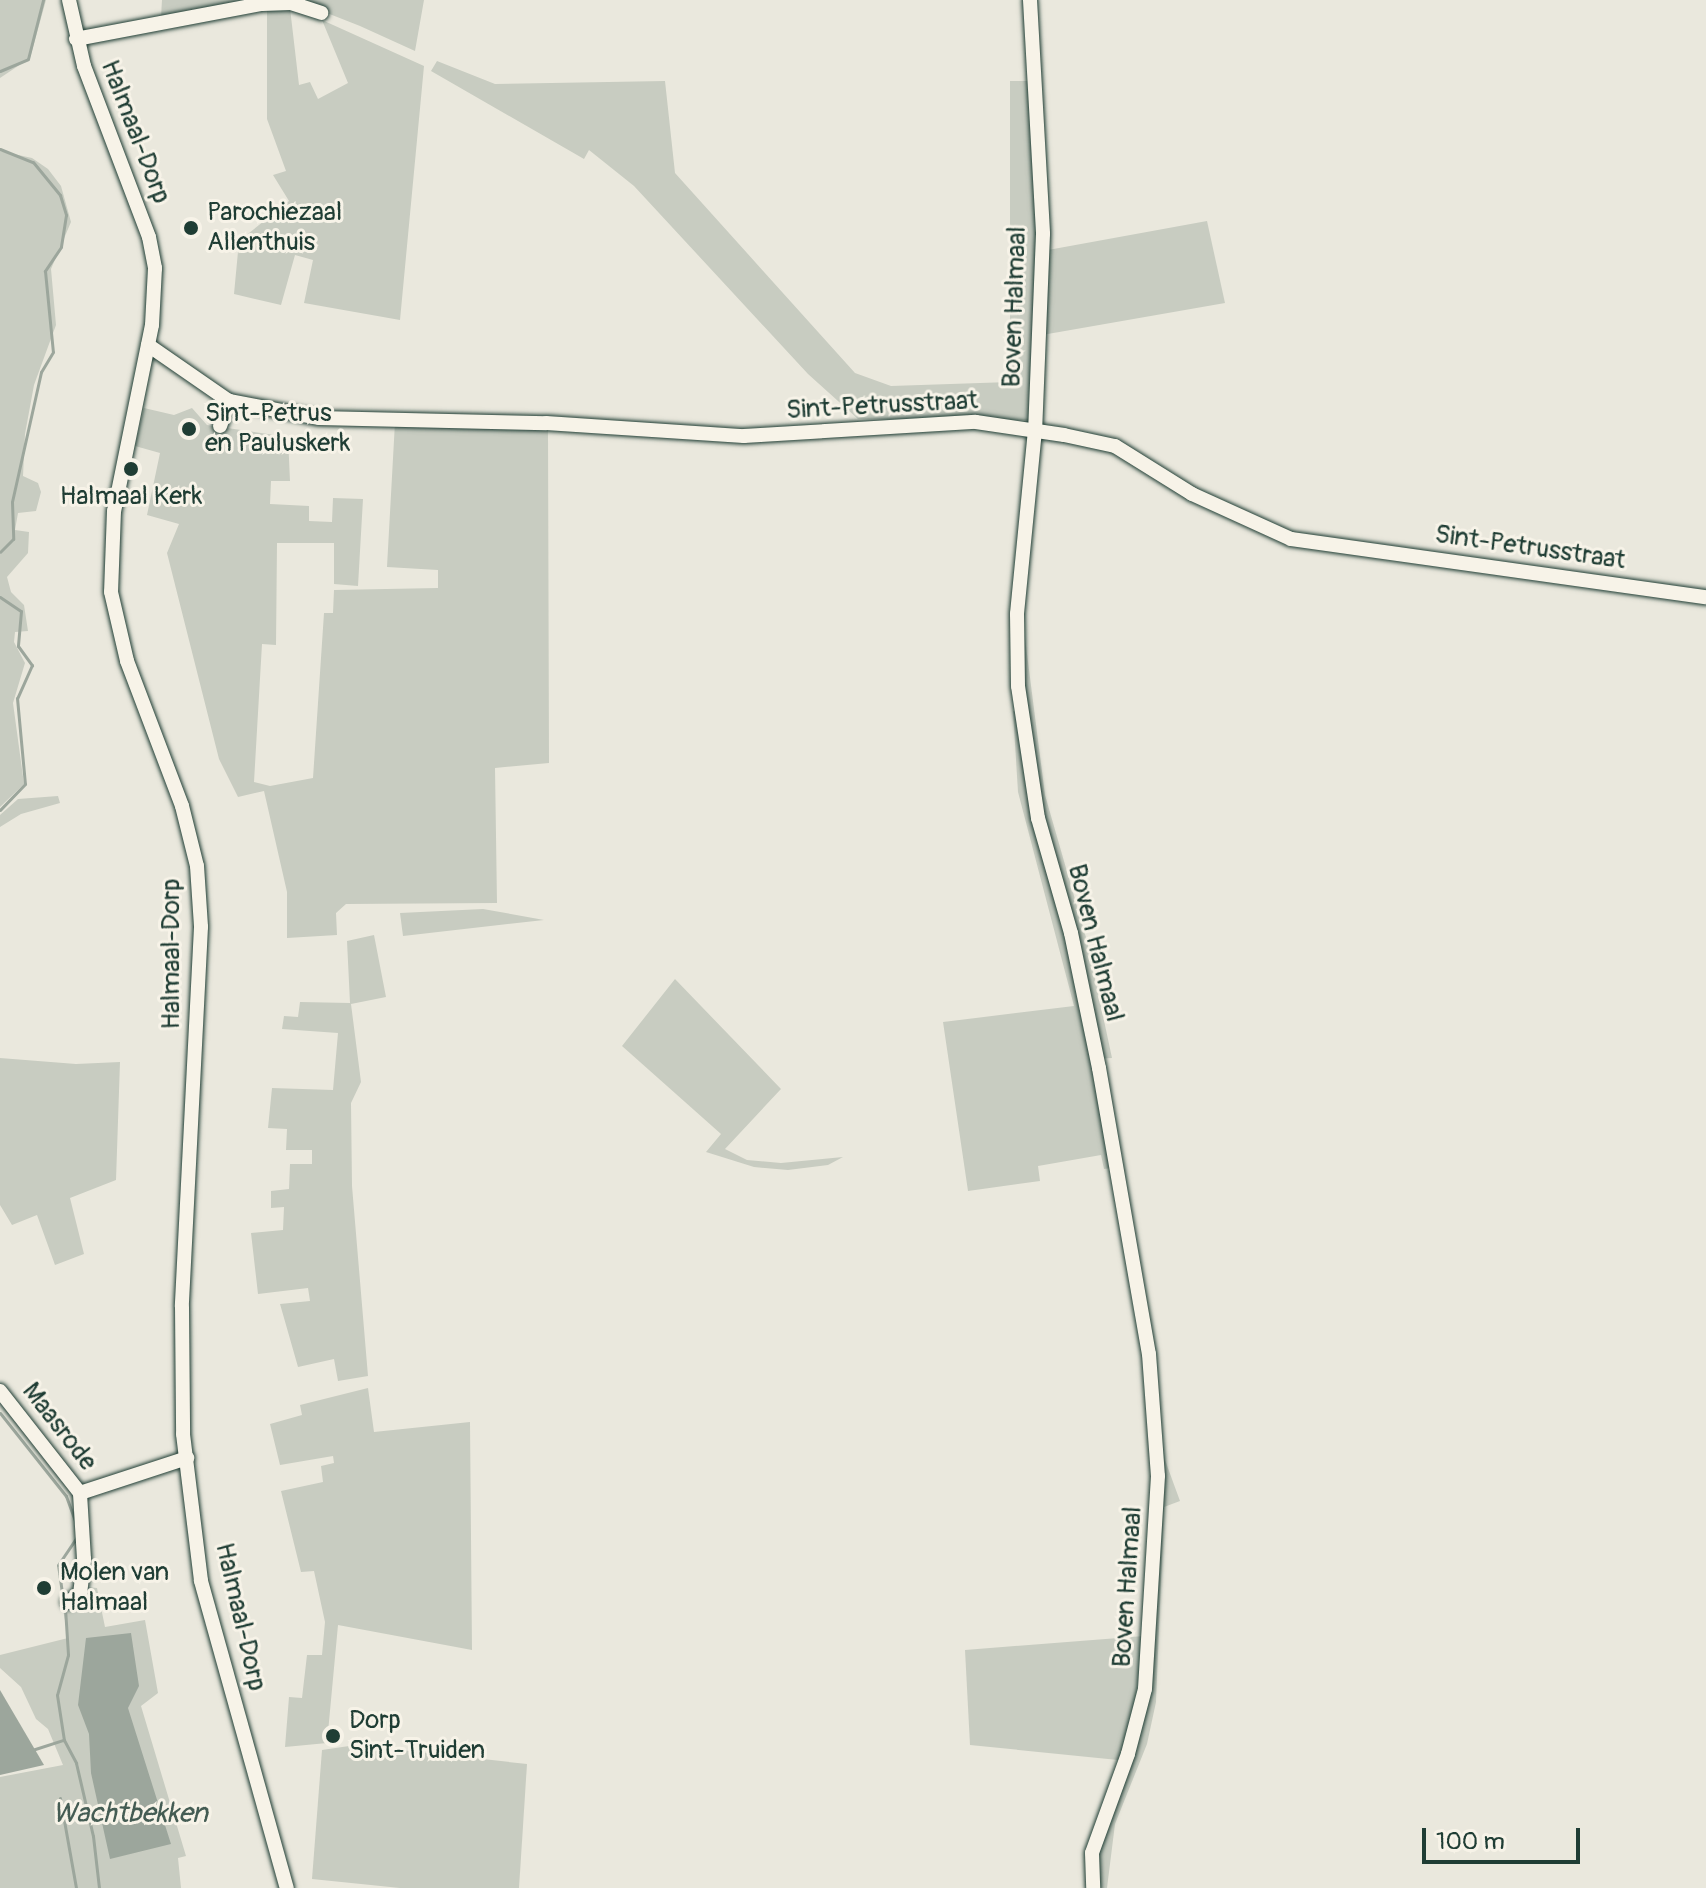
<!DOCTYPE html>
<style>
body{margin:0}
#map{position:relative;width:1706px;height:1888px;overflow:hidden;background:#eae8dd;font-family:Pangolin,sans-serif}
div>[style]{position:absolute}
.green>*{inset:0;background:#c8ccc1}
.water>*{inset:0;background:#9ca69c}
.stream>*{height:3px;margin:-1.5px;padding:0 1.5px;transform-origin:1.5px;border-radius:1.5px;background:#9ca69c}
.roads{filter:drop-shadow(0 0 2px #1f3d34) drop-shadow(0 0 2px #1f3d34)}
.minor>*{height:14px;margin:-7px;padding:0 7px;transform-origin:7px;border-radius:7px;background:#f7f3e8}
.dots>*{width:22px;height:22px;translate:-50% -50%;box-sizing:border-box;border:4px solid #f7f3e8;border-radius:50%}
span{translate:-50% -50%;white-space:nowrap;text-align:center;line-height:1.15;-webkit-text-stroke:6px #f7f3e8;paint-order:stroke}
.street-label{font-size:26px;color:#1f3d34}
.poi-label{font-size:26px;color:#1f3d34}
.left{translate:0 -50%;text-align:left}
.water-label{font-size:28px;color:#445c53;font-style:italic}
.scale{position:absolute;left:1422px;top:1828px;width:158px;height:36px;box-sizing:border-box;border:4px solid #1f3d34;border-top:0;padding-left:10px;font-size:24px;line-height:28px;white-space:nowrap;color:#1f3d34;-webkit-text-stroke:6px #f7f3e8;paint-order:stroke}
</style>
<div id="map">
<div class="green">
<div style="clip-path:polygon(0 0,46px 0,30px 58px,0 78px)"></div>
<div style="clip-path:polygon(162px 0,256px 0,161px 17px)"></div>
<div style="clip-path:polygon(294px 0,424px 0,415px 51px,360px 26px)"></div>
<div style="clip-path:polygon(290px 8px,299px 85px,310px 82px,318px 99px,348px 83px,322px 20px,424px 66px,400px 320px,304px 303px,313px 260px,295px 255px,281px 305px,234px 294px,239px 241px,289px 201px,273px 175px,286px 171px,267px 119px,267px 9px)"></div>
<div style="clip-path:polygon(437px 61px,495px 84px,665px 81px,675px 173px,855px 373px,891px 386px,1010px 382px,1010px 81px,1031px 81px,1041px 227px,1030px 420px,858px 419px,808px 374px,634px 186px,589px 150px,584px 159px,431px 71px)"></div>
<div style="clip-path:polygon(0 151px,32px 158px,48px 169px,61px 186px,71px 222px,51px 269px,56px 325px,34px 385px,25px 434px,23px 476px,38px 483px,41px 492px,36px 511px,18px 513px,15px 530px,29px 532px,28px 553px,7px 577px,11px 592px,24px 605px,28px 631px,15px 632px,14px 642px,25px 663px,13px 703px,24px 784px,0 807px)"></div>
<div style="clip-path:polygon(1207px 221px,1225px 303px,1042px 335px,1048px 250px)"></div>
<div style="clip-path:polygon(144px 408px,174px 415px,192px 408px,207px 425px,288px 437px,290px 481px,271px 481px,270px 504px,309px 506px,309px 521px,332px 522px,333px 498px,363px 499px,358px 586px,334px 584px,334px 543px,277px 543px,276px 645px,262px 644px,254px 782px,270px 786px,313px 778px,324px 613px,333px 613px,334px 590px,438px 588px,438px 570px,387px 567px,395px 422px,548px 429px,549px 763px,495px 768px,497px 903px,346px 904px,336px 913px,337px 935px,287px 938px,287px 892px,264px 791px,238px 797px,219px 759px,167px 553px,179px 524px,147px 515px,160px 453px,135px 446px)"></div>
<div style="clip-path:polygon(1021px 607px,1045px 795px,1087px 941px,1112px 1058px,1094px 1059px,1111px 1168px,1104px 1169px,1101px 1155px,1038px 1166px,1040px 1181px,968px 1191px,943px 1022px,1074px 1006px,1018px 792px,1013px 711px,1018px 711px,1042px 817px,1022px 699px)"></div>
<div style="clip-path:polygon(58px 796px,60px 803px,21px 814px,0 827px,0 815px,18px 799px)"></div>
<div style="clip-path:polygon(483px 909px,544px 920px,403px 936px,400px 913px)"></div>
<div style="clip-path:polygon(374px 935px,386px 997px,351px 1004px,361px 1082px,351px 1103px,352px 1186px,368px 1376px,338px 1381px,334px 1359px,298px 1367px,280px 1304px,310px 1301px,308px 1288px,258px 1294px,251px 1233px,283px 1230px,284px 1207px,271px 1208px,271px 1191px,289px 1189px,290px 1164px,312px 1164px,312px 1150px,286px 1150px,287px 1129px,268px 1128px,272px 1088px,333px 1090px,338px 1033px,282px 1029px,284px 1016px,298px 1017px,300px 1002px,350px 1003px,347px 941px)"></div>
<div style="clip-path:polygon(675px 979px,781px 1089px,725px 1149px,747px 1160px,781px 1163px,843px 1157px,828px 1165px,788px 1170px,754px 1167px,706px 1152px,721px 1134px,622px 1046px)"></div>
<div style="clip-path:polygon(0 1058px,76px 1064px,120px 1062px,116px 1180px,70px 1198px,84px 1254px,55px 1265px,37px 1215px,12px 1225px,0 1205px)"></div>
<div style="clip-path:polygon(368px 1388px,374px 1432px,470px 1422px,472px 1650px,338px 1625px,327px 1743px,285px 1747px,289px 1697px,302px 1698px,307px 1655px,322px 1655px,325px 1622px,314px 1571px,301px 1572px,281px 1491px,323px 1482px,321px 1466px,334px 1463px,333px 1456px,280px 1465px,270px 1424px,302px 1415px,300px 1405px)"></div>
<div style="clip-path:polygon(1156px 1393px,1165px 1460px,1180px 1501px,1164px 1507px,1156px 1702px,1147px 1744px,1115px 1824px,1107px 1888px,1096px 1888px,1095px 1858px,1138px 1737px)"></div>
<div style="clip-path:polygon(87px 1587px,97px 1588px,105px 1627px,145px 1620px,158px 1693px,141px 1706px,186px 1856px,178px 1858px,181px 1888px,0 1888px,0 1777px,63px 1765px,48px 1729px,36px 1719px,21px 1687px,0 1668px,0 1655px,68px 1638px,63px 1609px,80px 1606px)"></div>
<div style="clip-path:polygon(1144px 1636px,1133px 1717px,1118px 1760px,970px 1745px,965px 1650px)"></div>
<div style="clip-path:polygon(356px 1745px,527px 1764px,519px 1888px,400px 1888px,312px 1879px,322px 1750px)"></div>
</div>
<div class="water">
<div style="clip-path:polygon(131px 1633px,139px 1686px,128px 1708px,171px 1844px,110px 1859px,91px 1773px,89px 1734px,78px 1705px,86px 1638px)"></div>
<div style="clip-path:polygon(0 1690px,44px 1765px,0 1775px)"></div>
</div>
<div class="stream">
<div style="left:0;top:71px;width:30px;rotate:-23deg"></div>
<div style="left:28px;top:59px;width:61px;rotate:-75.7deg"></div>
<div style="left:0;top:149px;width:35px;rotate:22deg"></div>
<div style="left:33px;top:162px;width:43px;rotate:50.7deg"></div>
<div style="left:60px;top:195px;width:21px;rotate:73deg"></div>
<div style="left:66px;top:215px;width:32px;rotate:99deg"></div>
<div style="left:61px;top:247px;width:29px;rotate:124deg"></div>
<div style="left:45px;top:271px;width:81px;rotate:84.4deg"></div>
<div style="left:53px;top:352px;width:23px;rotate:121deg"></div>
<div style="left:41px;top:372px;width:133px;rotate:102.6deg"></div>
<div style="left:12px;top:502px;width:37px;rotate:88deg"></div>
<div style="left:13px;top:539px;width:18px;rotate:135deg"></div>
<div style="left:0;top:597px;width:25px;rotate:34deg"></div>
<div style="left:21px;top:611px;width:35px;rotate:95deg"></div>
<div style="left:18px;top:646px;width:24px;rotate:54deg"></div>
<div style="left:32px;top:665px;width:36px;rotate:114deg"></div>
<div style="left:17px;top:698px;width:86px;rotate:84.7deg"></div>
<div style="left:25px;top:784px;width:36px;rotate:134deg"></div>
<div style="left:0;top:1413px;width:106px;rotate:51.5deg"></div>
<div style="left:66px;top:1496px;width:30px;rotate:70deg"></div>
<div style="left:63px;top:1600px;width:35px;rotate:-98deg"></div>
<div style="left:58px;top:1565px;width:36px;rotate:-56deg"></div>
<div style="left:65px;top:1608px;width:47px;rotate:86.3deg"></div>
<div style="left:68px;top:1655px;width:41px;rotate:105.4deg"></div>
<div style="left:57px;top:1695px;width:46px;rotate:81.2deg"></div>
<div style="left:64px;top:1740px;width:26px;rotate:62deg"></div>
<div style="left:76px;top:1763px;width:75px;rotate:76.9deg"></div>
<div style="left:93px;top:1836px;width:52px;rotate:83.4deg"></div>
<div style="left:32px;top:1750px;width:33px;rotate:-18deg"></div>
<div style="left:60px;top:1798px;width:91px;rotate:79.9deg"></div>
</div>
<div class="roads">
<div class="minor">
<div style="left:69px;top:0;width:68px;rotate:77.2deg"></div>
<div style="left:84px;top:66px;width:183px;rotate:69.2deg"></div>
<div style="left:149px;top:237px;width:32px;rotate:79deg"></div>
<div style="left:155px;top:268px;width:57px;rotate:93deg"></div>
<div style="left:152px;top:325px;width:190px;rotate:101.5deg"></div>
<div style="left:114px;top:511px;width:81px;rotate:92.1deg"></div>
<div style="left:111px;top:592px;width:71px;rotate:76.9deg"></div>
<div style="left:127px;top:661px;width:155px;rotate:69.2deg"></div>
<div style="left:182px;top:806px;width:62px;rotate:76deg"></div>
<div style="left:197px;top:866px;width:61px;rotate:86.2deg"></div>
<div style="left:201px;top:927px;width:380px;rotate:92.9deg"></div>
<div style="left:182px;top:1307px;width:127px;rotate:89.5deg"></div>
<div style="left:183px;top:1434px;width:148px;rotate:83deg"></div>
<div style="left:201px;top:1581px;width:319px;rotate:74.4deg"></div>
<div style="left:1030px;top:0;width:234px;rotate:86.8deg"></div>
<div style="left:1043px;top:234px;width:196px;rotate:92.3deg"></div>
<div style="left:1035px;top:430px;width:185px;rotate:95.6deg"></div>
<div style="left:1017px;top:614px;width:72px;rotate:89.2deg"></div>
<div style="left:1018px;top:686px;width:134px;rotate:81.4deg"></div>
<div style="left:1038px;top:818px;width:120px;rotate:74deg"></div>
<div style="left:1071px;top:933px;width:138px;rotate:78.3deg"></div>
<div style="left:1099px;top:1068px;width:290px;rotate:80.1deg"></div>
<div style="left:1149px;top:1354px;width:122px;rotate:85.8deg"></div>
<div style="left:1158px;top:1476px;width:213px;rotate:93.5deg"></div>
<div style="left:1145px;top:1689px;width:67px;rotate:104.7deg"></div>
<div style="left:1128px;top:1754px;width:105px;rotate:110deg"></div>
<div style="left:1092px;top:1853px;width:35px;rotate:88deg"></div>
<div style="left:76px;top:39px;width:189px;rotate:-10.7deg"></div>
<div style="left:262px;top:4px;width:29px;rotate:-2deg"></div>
<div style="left:291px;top:3px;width:32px;rotate:18deg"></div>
<div style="left:148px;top:345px;width:98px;rotate:34.7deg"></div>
<div style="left:229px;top:401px;width:92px;rotate:10.7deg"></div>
<div style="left:319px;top:418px;width:227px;rotate:1.3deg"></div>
<div style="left:546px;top:423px;width:198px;rotate:3.8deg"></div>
<div style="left:744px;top:436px;width:232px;rotate:-3.5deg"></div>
<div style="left:976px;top:422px;width:89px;rotate:8.4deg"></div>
<div style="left:1064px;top:435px;width:52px;rotate:12.2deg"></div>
<div style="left:1115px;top:446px;width:91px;rotate:31.9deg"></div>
<div style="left:1192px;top:494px;width:109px;rotate:24.4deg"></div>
<div style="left:1291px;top:539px;width:419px;rotate:8deg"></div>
<div style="left:220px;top:426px;width:27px;rotate:-70deg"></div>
<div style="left:0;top:1391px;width:130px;rotate:51.9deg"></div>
<div style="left:80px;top:1493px;width:113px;rotate:-18.1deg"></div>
<div style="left:68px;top:1602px;width:14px;rotate:-34deg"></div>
<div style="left:80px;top:1594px;width:35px;rotate:-83deg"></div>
<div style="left:84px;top:1559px;width:66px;rotate:-93.5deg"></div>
</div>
</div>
<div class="dots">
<div style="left:191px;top:228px;background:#1f3d34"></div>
<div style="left:189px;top:429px;background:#1f3d34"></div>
<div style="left:131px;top:469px;background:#1f3d34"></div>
<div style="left:44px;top:1588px;background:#1f3d34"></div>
<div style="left:333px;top:1736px;background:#1f3d34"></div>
</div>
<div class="street-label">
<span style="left:135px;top:132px;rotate:69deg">Halmaal-Dorp</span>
<span style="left:1015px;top:307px;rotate:-88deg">Boven Halmaal</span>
<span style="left:882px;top:406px;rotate:-3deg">Sint-Petrusstraat</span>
<span style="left:1530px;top:548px;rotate:8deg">Sint-Petrusstraat</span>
<span style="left:1095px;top:943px;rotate:76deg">Boven Halmaal</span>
<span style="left:172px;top:954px;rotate:-90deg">Halmaal-Dorp</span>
<span style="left:59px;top:1427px;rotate:52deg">Maasrode</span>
<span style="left:1128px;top:1587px;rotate:-86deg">Boven Halmaal</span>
<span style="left:240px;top:1617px;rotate:77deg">Halmaal-Dorp</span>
</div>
<div class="poi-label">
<span class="left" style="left:207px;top:228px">Parochiezaal<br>Allenthuis</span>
<span class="left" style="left:205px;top:429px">Sint-Petrus<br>en Pauluskerk</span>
<span style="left:131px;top:497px">Halmaal Kerk</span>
<span class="left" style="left:60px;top:1588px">Molen van<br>Halmaal</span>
<span class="left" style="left:349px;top:1736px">Dorp<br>Sint-Truiden</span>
</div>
<div class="water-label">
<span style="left:130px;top:1814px">Wachtbekken</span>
</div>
<div class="scale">100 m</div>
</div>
